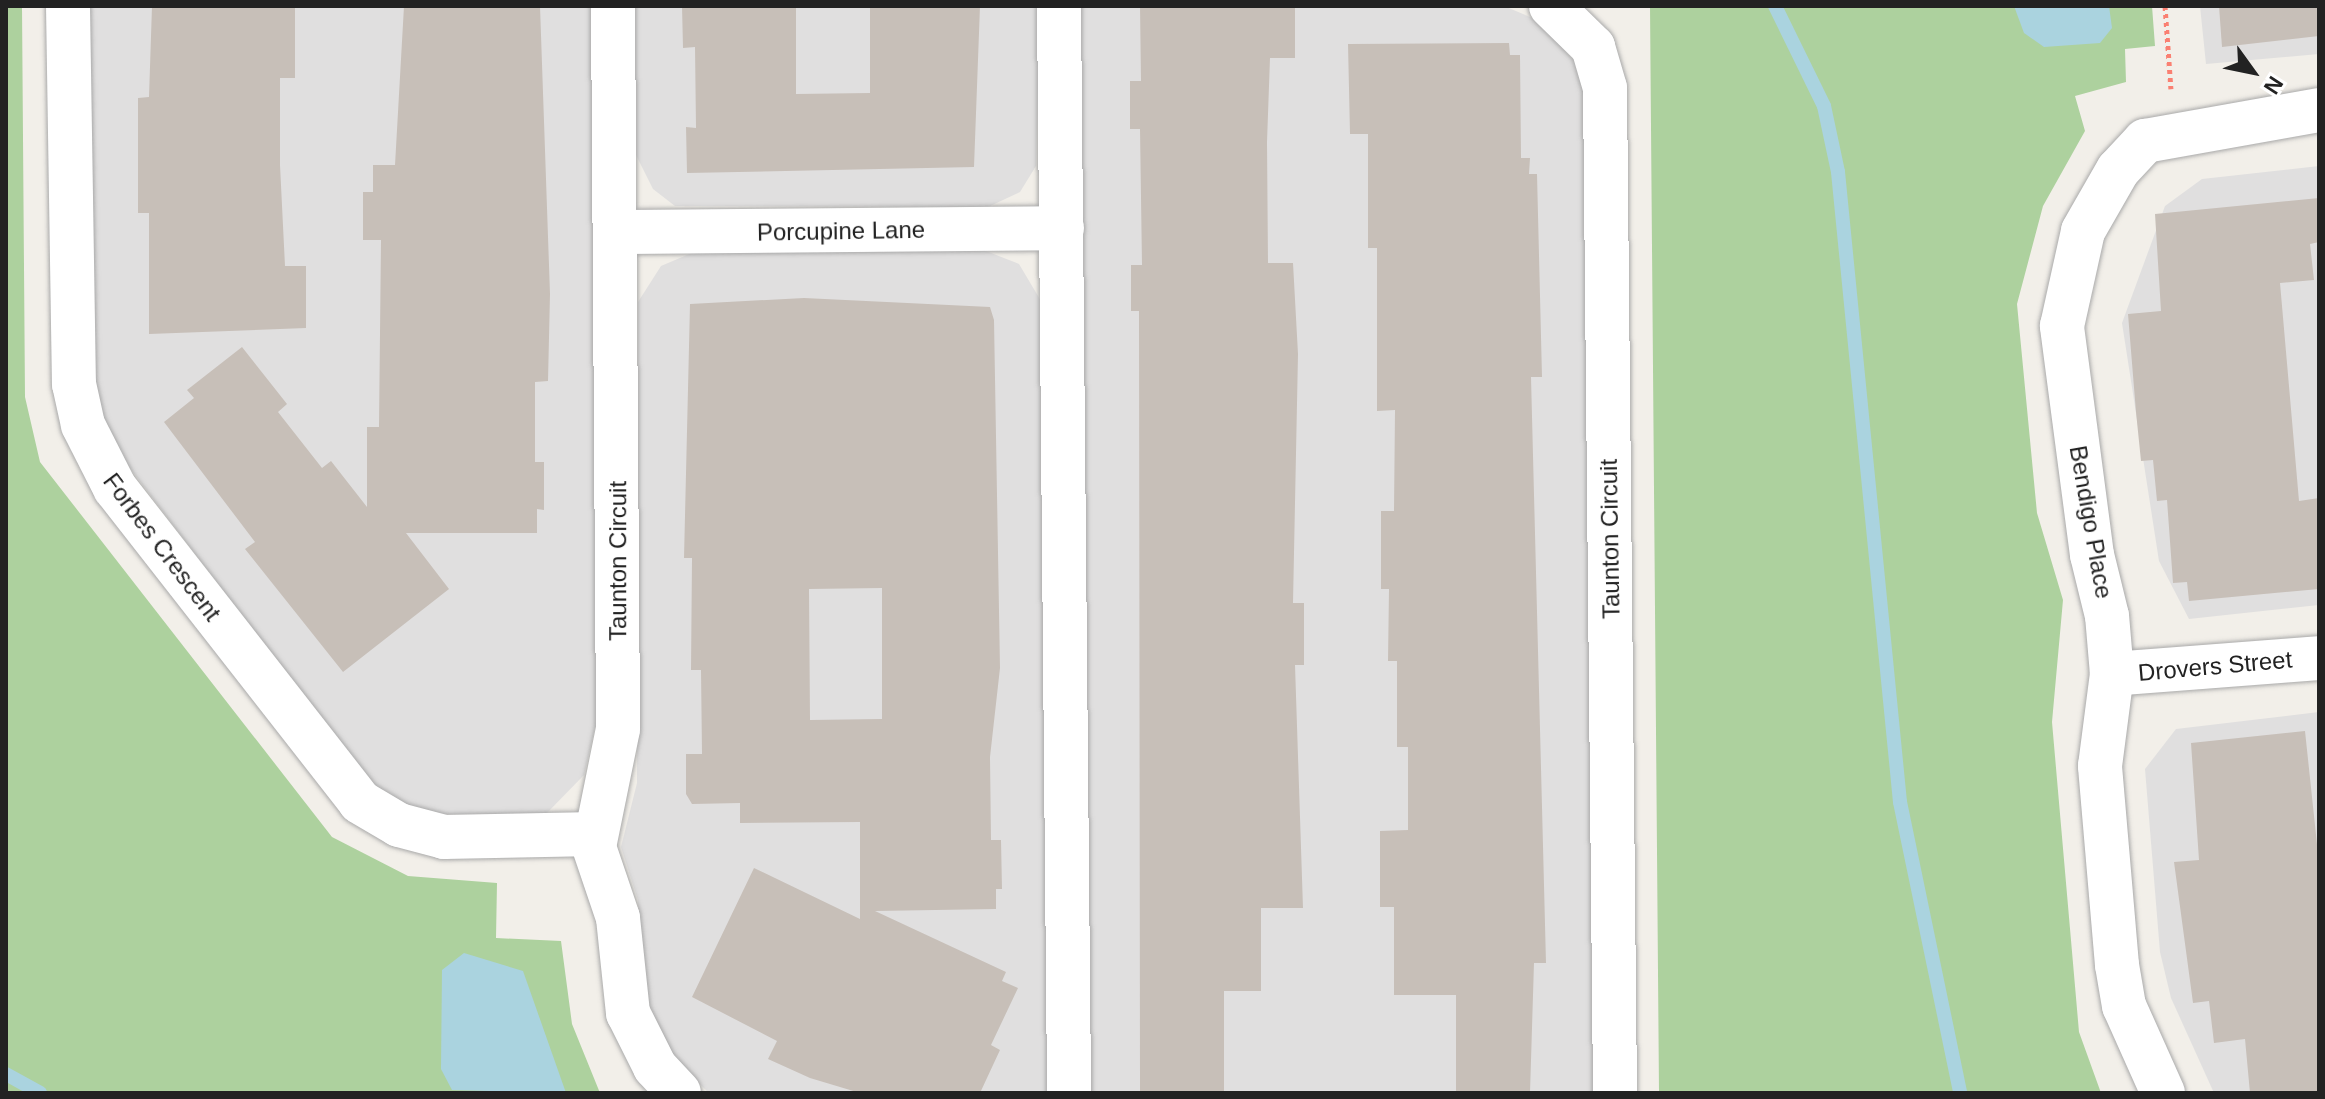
<!DOCTYPE html>
<style>
body{margin:0}
#map{position:relative;width:2325px;height:1099px;overflow:hidden;background:#f2efe9;font-family:Helvetica,sans-serif}
div>[style]{position:absolute}
.residential>*{inset:0;background:#e0dfdf}
.forest>*{inset:0;background:#add19e}
.water>*{inset:0;background:#aad3df}
.stream>*{height:14px;margin:-7px;padding:0 7px;transform-origin:7px;border-radius:7px;background:#aad3df}
.building>*{inset:0;background:#c7bfb8}
.path>*{height:5px;margin-top:-2.5px;transform-origin:0;background:repeating-linear-gradient(90deg,#fa8072 0 4px,transparent 0 8px)}
.roads{filter:drop-shadow(0 0 2px #a9a9a9) drop-shadow(0 0 2px #a9a9a9)}
.minor>*{height:44px;margin:-22px;padding:0 22px;transform-origin:22px;border-radius:22px;background:#fff}
span{translate:-50% -50%;white-space:nowrap;text-align:center;line-height:1.15;-webkit-text-stroke:8px #fff;paint-order:stroke}
.street-label{font-size:24px;color:#222}
.frame{position:absolute;inset:0;border:8px solid #222;pointer-events:none}
.north{position:absolute;left:2213px;top:32px;width:80px;height:80px;-webkit-text-stroke:6px #fff;paint-order:stroke;rotate:123deg;font-size:22px;font-weight:700;line-height:32px;text-align:center;color:#222}
.north::after{content:'';display:block;margin:auto;width:28px;height:36px;background:#222;clip-path:polygon(50% 0,100% 100%,50% 72%,0 100%)}
</style>
<div id="map">
<div class="residential">
<div style="clip-path:polygon(89px 6px,594px 6px,600px 706px,584px 775px,546px 814px,426px 814px,373px 788px,117px 451px,95px 397px)"></div>
<div style="clip-path:polygon(633px 6px,1040px 6px,1036px 166px,1020px 192px,988px 207px,675px 206px,653px 189px,636px 155px)"></div>
<div style="clip-path:polygon(1078px 6px,1504px 6px,1537px 20px,1575px 62px,1585px 90px,1594px 1093px,1088px 1093px)"></div>
<div style="clip-path:polygon(2200px 6px,2319px 6px,2319px 54px,2206px 64px)"></div>
<div style="clip-path:polygon(2319px 166px,2319px 605px,2189px 619px,2159px 561px,2122px 323px,2165px 206px,2202px 179px)"></div>
<div style="clip-path:polygon(981px 249px,1019px 264px,1041px 301px,1050px 1093px,709px 1093px,672px 1058px,654px 1026px,640px 971px,638px 900px,621px 847px,637px 783px,638px 302px,661px 266px,694px 252px)"></div>
<div style="clip-path:polygon(2319px 712px,2319px 1093px,2214px 1093px,2171px 998px,2160px 952px,2145px 769px,2176px 729px)"></div>
</div>
<div class="forest">
<div style="clip-path:polygon(6px 6px,22px 6px,25px 397px,40px 462px,332px 837px,408px 876px,497px 883px,496px 938px,561px 941px,572px 1024px,600px 1093px,6px 1093px)"></div>
<div style="clip-path:polygon(1650px 6px,2152px 6px,2155px 46px,2125px 49px,2126px 82px,2075px 96px,2085px 131px,2043px 206px,2017px 304px,2037px 513px,2063px 600px,2052px 722px,2079px 1032px,2101px 1093px,1659px 1093px)"></div>
</div>
<div class="water">
<div style="clip-path:polygon(2014px 6px,2109px 6px,2112px 28px,2100px 43px,2044px 47px,2024px 33px)"></div>
<div style="clip-path:polygon(464px 953px,523px 971px,566px 1093px,452px 1090px,441px 1069px,442px 970px)"></div>
</div>
<div class="stream">
<div style="left:1775px;top:6px;width:111px;rotate:63.9deg"></div>
<div style="left:1824px;top:106px;width:67px;rotate:78deg"></div>
<div style="left:1838px;top:172px;width:633px;rotate:84.38deg"></div>
<div style="left:1900px;top:802px;width:297px;rotate:78.3deg"></div>
<div style="left:6px;top:1074px;width:39px;rotate:29deg"></div>
</div>
<div class="building">
<div style="clip-path:polygon(152px 6px,295px 6px,295px 78px,280px 78px,280px 165px,285px 266px,306px 266px,306px 328px,149px 334px,149px 213px,138px 213px,138px 98px,149px 97px)"></div>
<div style="clip-path:polygon(404px 6px,540px 6px,550px 294px,548px 381px,535px 382px,535px 462px,544px 462px,544px 510px,537px 509px,537px 533px,406px 533px,449px 589px,343px 672px,245px 549px,255px 542px,164px 422px,194px 398px,187px 390px,242px 347px,287px 404px,278px 412px,322px 468px,331px 461px,367px 507px,367px 427px,379px 427px,381px 240px,363px 240px,363px 192px,373px 192px,373px 165px,395px 165px)"></div>
<div style="clip-path:polygon(682px 6px,796px 6px,796px 94px,870px 93px,870px 6px,980px 6px,974px 167px,687px 173px,686px 127px,696px 128px,695px 47px,683px 48px)"></div>
<div style="clip-path:polygon(1140px 6px,1295px 6px,1295px 58px,1270px 58px,1267px 142px,1268px 263px,1293px 263px,1298px 354px,1293px 603px,1304px 603px,1304px 665px,1295px 665px,1303px 908px,1261px 908px,1261px 991px,1224px 991px,1224px 1093px,1140px 1093px,1139px 311px,1131px 311px,1131px 265px,1142px 265px,1140px 129px,1130px 129px,1130px 81px,1141px 81px)"></div>
<div style="clip-path:polygon(2219px 6px,2319px 6px,2319px 36px,2222px 47px)"></div>
<div style="clip-path:polygon(1509px 43px,1510px 55px,1520px 55px,1521px 158px,1530px 158px,1529px 174px,1537px 174px,1542px 377px,1531px 377px,1546px 963px,1534px 963px,1530px 1093px,1456px 1093px,1456px 995px,1394px 995px,1394px 907px,1380px 907px,1380px 831px,1408px 830px,1408px 747px,1397px 747px,1397px 661px,1388px 661px,1389px 589px,1381px 589px,1381px 511px,1394px 511px,1395px 410px,1377px 411px,1377px 248px,1368px 248px,1368px 134px,1350px 134px,1348px 44px)"></div>
<div style="clip-path:polygon(2319px 198px,2319px 242px,2310px 244px,2314px 280px,2280px 283px,2299px 501px,2319px 498px,2319px 589px,2189px 601px,2187px 582px,2173px 583px,2167px 500px,2157px 501px,2153px 460px,2141px 461px,2136px 412px,2128px 314px,2161px 311px,2155px 214px)"></div>
<div style="clip-path:polygon(evenodd,804px 298px,990px 307px,994px 320px,1000px 668px,990px 757px,991px 840px,1001px 840px,1002px 889px,996px 889px,996px 909px,875px 911px,1006px 972px,1002px 981px,1018px 988px,991px 1045px,1000px 1050px,980px 1093px,860px 1093px,810px 1078px,768px 1059px,777px 1041px,692px 997px,754px 868px,860px 919px,860px 822px,740px 823px,740px 803px,692px 804px,686px 794px,686px 754px,702px 754px,701px 670px,691px 670px,692px 558px,684px 558px,690px 304px,804px 298px,882px 588px,882px 719px,810px 720px,809px 589px,882px 588px)"></div>
<div style="clip-path:polygon(2305px 731px,2319px 863px,2319px 1093px,2250px 1093px,2245px 1039px,2214px 1043px,2209px 1001px,2193px 1003px,2174px 862px,2199px 860px,2191px 743px)"></div>
</div>
<div class="path">
<div style="left:2165px;top:6px;width:83px;rotate:85.9deg"></div>
</div>
<div class="roads">
<div class="minor">
<div style="left:68px;top:6px;width:378px;rotate:89.1deg"></div>
<div style="left:74px;top:384px;width:42px;rotate:77.6deg"></div>
<div style="left:83px;top:425px;width:71px;rotate:63.1deg"></div>
<div style="left:115px;top:488px;width:398px;rotate:52deg"></div>
<div style="left:360px;top:802px;width:45px;rotate:30.5deg"></div>
<div style="left:399px;top:825px;width:47px;rotate:14.9deg"></div>
<div style="left:444px;top:837px;width:152px;rotate:-1.1deg"></div>
<div style="left:613px;top:6px;width:723px;rotate:89.6deg"></div>
<div style="left:618px;top:729px;width:120px;rotate:101.5deg"></div>
<div style="left:594px;top:847px;width:75px;rotate:71.3deg"></div>
<div style="left:618px;top:918px;width:96px;rotate:84deg"></div>
<div style="left:628px;top:1013px;width:60px;rotate:63.4deg"></div>
<div style="left:655px;top:1067px;width:35px;rotate:47deg"></div>
<div style="left:1059px;top:6px;width:1087px;rotate:89.47deg"></div>
<div style="left:1551px;top:6px;width:59px;rotate:44.3deg"></div>
<div style="left:1593px;top:47px;width:43px;rotate:73.7deg"></div>
<div style="left:1605px;top:88px;width:1005px;rotate:89.43deg"></div>
<div style="left:619px;top:232px;width:443px;rotate:-0.5deg"></div>
<div style="left:2112px;top:674px;width:208px;rotate:-4.4deg"></div>
<div style="left:2163px;top:1093px;width:95px;rotate:-114.1deg"></div>
<div style="left:2124px;top:1006px;width:42px;rotate:-99.7deg"></div>
<div style="left:2117px;top:965px;width:200px;rotate:-94.9deg"></div>
<div style="left:2100px;top:766px;width:93px;rotate:-82.6deg"></div>
<div style="left:2112px;top:674px;width:58px;rotate:-94.9deg"></div>
<div style="left:2107px;top:616px;width:63px;rotate:-103.8deg"></div>
<div style="left:2092px;top:555px;width:231px;rotate:-97.5deg"></div>
<div style="left:2062px;top:326px;width:97px;rotate:-77.5deg"></div>
<div style="left:2083px;top:231px;width:70px;rotate:-60.2deg"></div>
<div style="left:2118px;top:170px;width:40px;rotate:-47deg"></div>
<div style="left:2145px;top:141px;width:177px;rotate:-10.1deg"></div>
</div>
</div>
<div class="street-label">
<span style="left:841px;top:231px;rotate:-1deg">Porcupine Lane</span>
<span style="left:2091px;top:522px;rotate:80deg">Bendigo Place</span>
<span style="left:1610px;top:539px;rotate:-91deg">Taunton Circuit</span>
<span style="left:162px;top:547px;rotate:53deg">Forbes Crescent</span>
<span style="left:618px;top:561px;rotate:-90deg">Taunton Circuit</span>
<span style="left:2215px;top:666px;rotate:-5deg">Drovers Street</span>
</div>
<div class="frame"></div>
<div class="north">N</div>
</div>
